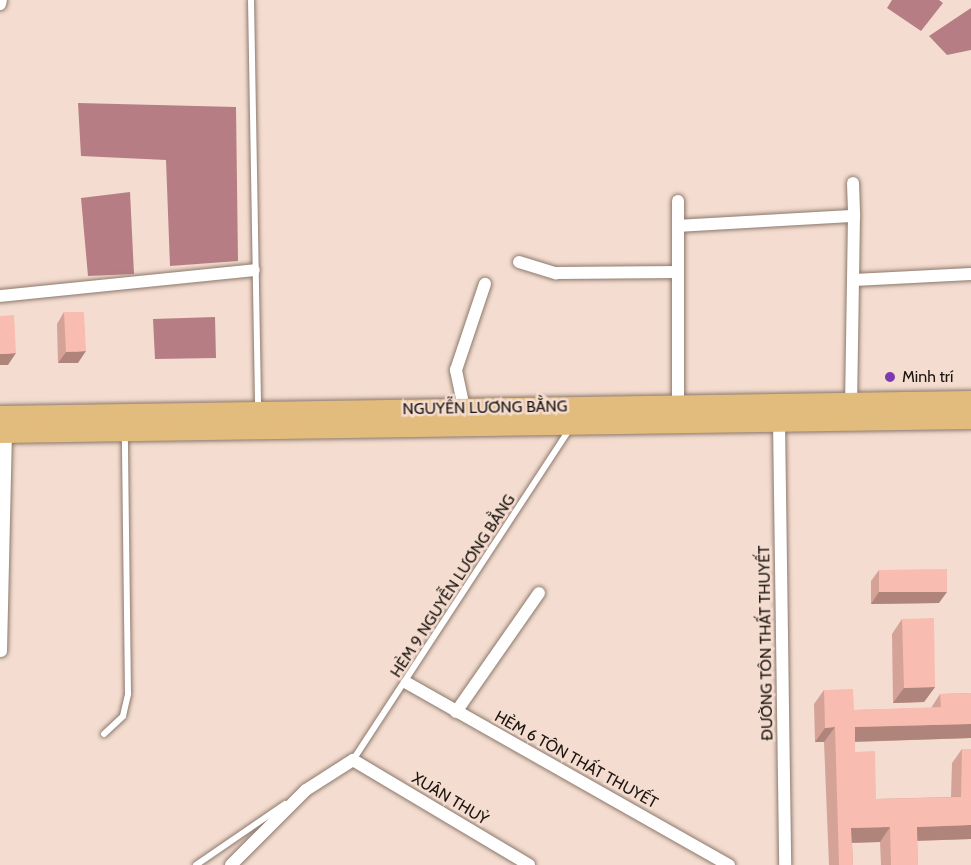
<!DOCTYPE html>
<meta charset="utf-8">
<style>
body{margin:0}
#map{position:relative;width:971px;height:865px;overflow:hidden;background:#f4ddd0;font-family:Cabin,sans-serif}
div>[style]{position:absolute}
.water>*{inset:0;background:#b67d84}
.roads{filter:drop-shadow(0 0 2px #8c786c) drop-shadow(0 0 2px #8c786c)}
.lane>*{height:6px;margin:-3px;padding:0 3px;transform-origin:3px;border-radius:3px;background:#fff}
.street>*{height:12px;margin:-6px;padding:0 6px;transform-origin:6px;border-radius:6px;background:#fff}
.primary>*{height:20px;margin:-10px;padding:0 10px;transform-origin:10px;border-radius:10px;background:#e2bc7c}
.wall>*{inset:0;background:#d5a297}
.shaded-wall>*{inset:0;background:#ae847b}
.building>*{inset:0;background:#f8bcb0}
.dots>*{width:16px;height:16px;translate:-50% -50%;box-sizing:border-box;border:3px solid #f4ddd0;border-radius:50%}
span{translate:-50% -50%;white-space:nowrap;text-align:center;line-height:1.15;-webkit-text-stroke:5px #f4ddd0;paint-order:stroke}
.poi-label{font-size:16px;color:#1b140f}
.left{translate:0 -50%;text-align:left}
.street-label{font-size:16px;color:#1b140f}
</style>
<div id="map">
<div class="water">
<div style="clip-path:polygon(892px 0,939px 0,943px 3px,921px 31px,887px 8px)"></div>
<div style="clip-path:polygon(971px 8px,971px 50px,947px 55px,929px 36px)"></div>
<div style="clip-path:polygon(78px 103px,236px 107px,238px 261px,170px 266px,166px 160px,81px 156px)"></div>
<div style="clip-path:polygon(130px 192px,134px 274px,88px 276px,81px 198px)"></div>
<div style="clip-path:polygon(215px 317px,216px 358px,155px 359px,153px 319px)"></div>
</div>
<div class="roads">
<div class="lane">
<div style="left:251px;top:0;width:410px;rotate:89deg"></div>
<div style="left:104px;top:734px;width:26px;rotate:-43deg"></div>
<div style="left:123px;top:716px;width:23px;rotate:-77deg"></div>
<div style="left:128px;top:694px;width:259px;rotate:-90.7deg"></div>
<div style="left:353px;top:760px;width:397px;rotate:-56.8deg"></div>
<div style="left:196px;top:865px;width:108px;rotate:-34.4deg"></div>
</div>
<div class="street">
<div style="left:0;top:4px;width:4px;rotate:-76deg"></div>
<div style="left:853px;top:183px;width:33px;rotate:88deg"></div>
<div style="left:678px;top:201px;width:204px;rotate:90deg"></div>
<div style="left:678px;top:226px;width:176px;rotate:-3.3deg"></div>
<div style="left:854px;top:216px;width:187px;rotate:90.9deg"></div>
<div style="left:519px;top:262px;width:39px;rotate:17deg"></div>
<div style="left:556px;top:273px;width:122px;rotate:-0.5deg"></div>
<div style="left:854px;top:280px;width:117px;rotate:-2.9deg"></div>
<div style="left:0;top:296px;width:255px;rotate:-5.8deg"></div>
<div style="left:464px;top:408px;width:39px;rotate:-102deg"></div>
<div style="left:456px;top:370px;width:91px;rotate:-71.4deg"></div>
<div style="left:779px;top:421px;width:444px;rotate:89.2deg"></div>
<div style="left:1px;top:651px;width:218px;rotate:-88.7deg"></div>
<div style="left:407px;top:683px;width:370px;rotate:29.5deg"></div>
<div style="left:456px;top:712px;width:145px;rotate:-55.1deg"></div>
<div style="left:231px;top:865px;width:106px;rotate:-45deg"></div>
<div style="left:306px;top:790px;width:56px;rotate:-32.6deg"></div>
<div style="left:353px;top:760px;width:205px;rotate:30.8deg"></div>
</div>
<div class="primary">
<div style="left:0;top:416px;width:971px;rotate:-0.89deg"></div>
<div style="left:0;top:433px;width:971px;rotate:-0.83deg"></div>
</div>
</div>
<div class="wall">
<div style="clip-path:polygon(64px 312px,78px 363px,58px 363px,57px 324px)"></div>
<div style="clip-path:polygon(879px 570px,939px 603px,871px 604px,871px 581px)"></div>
<div style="clip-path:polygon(902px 619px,935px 687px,924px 702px,893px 703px,892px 634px)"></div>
<div style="clip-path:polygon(824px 690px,854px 710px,931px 708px,940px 694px,971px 693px,971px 738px,855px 742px,855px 752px,876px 799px,951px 797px,952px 763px,962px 749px,971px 749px,971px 839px,917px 841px,918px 865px,881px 865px,880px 842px,852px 843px,853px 865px,829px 865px,824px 742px,815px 742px,814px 704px)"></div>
</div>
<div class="shaded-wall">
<div style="clip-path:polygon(86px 351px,78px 363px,58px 363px,66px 352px)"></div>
<div style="clip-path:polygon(16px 353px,8px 365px,0 365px,0 354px)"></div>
<div style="clip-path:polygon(879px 592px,947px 592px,939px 603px,871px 604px)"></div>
<div style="clip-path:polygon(935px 687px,924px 702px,893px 703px,904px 688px)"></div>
<div style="clip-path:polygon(971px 724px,971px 738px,844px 742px,855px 727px)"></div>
<div style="clip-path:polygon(835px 727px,824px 742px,815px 742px,825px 728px)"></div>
<div style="clip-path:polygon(971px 825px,971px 839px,907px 841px,917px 827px)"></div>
<div style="clip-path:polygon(890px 827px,880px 842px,841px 843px,851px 828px)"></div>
</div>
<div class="building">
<div style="clip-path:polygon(64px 312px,84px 312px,86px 351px,66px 352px)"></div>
<div style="clip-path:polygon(14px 315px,16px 353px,0 354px,0 316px)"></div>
<div style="clip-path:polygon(947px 569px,947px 592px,879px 592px,879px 570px)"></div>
<div style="clip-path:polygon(934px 618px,935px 687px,904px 688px,902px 619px)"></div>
<div style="clip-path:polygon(853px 689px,854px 710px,941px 707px,940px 694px,971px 693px,971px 724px,855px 727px,855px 752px,875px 751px,876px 799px,961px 797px,962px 749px,971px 749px,971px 825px,917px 827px,918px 865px,891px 865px,890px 827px,851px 828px,853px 865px,839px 865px,835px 727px,825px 728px,824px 690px)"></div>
</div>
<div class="dots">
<div style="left:890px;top:377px;background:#7e3aae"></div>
</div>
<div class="poi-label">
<span class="left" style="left:902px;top:377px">Minh trí</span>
</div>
<div class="street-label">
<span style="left:485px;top:408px;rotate:-1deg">NGUYỄN LƯƠNG BẰNG</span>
<span style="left:453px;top:586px;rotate:-57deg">HẺM 9 NGUYỄN LƯƠNG BẰNG</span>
<span style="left:766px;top:643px;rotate:-91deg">ĐƯỜNG TÔN THẤT THUYẾT</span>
<span style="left:576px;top:760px;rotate:29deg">HẺM 6 TÔN THẤT THUYẾT</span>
<span style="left:450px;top:799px;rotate:31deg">XUÂN THUỶ</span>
</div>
</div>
